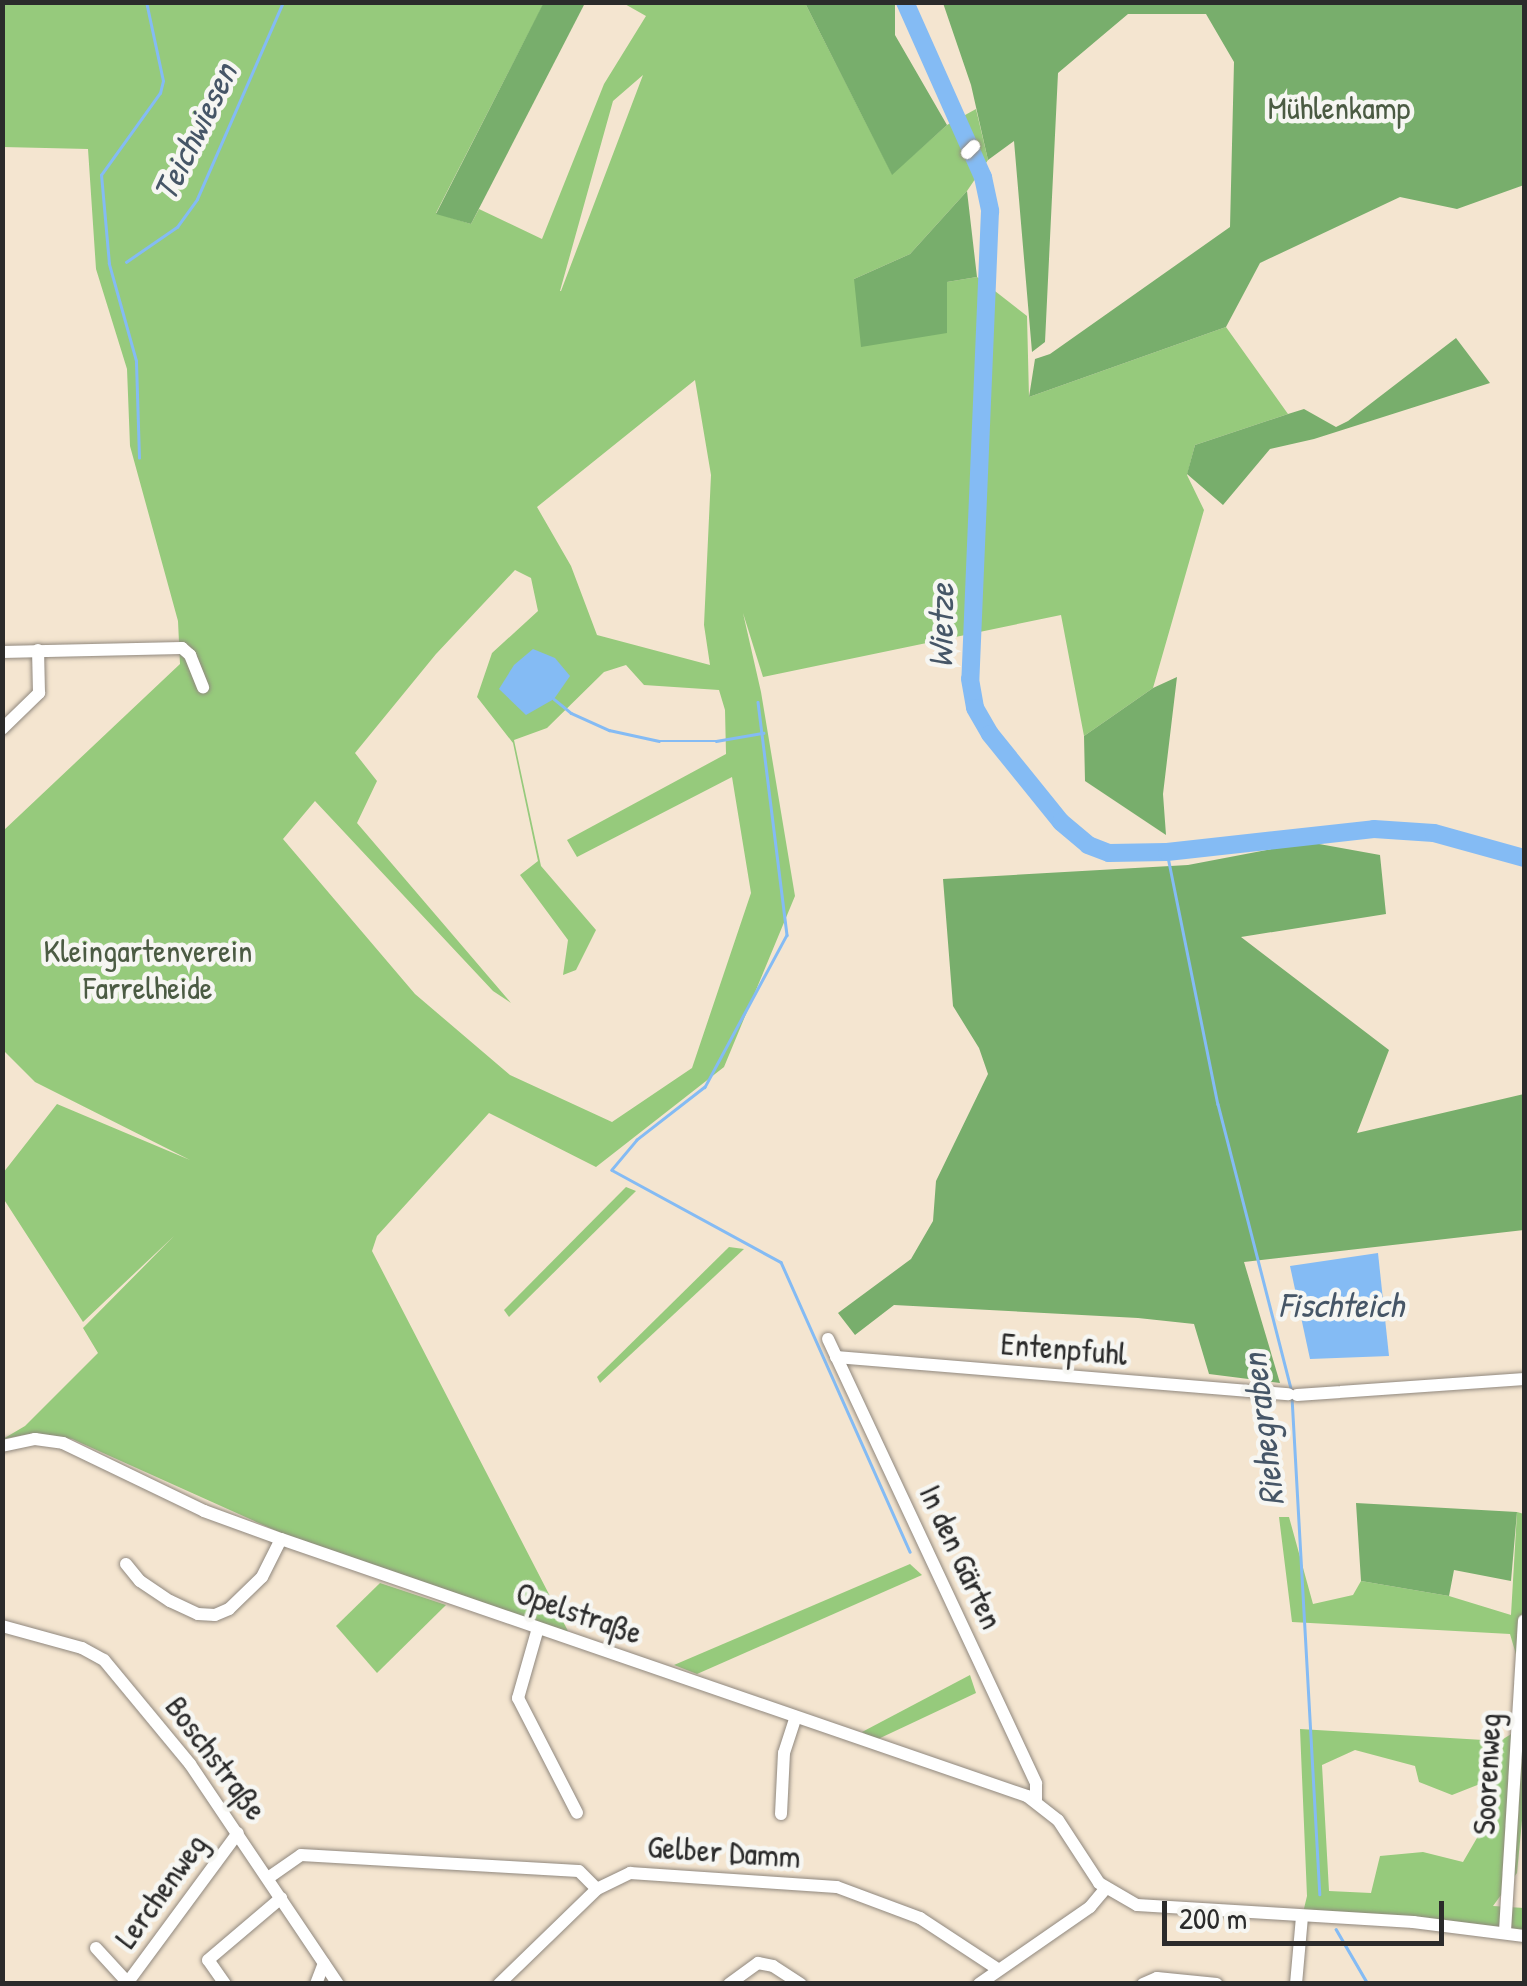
<!DOCTYPE html>
<meta charset="utf-8">
<style>
body{margin:0}
#map{position:relative;width:1527px;height:1986px;overflow:hidden;background:#f4e5d0;font-family:"Patrick Hand",sans-serif}
div>[style]{position:absolute}
.green>*{inset:0;background:#96ca7c}
.forest>*{inset:0;background:#78ae6c}
.water>*{inset:0;background:#84bbf4}
.stream>*{height:2.5px;margin:-1.25px;padding:0 1.25px;transform-origin:1.25px;border-radius:1.25px;background:#84bbf4}
.river>*{height:18px;margin:-9px;padding:0 9px;transform-origin:9px;border-radius:9px;background:#84bbf4}
.roads{filter:drop-shadow(0 0 2px #90887e) drop-shadow(0 0 2px #90887e)}
.minor>*{height:12px;margin:-6px;padding:0 6px;transform-origin:6px;border-radius:6px;background:#fff}
span{translate:-50% -50%;white-space:nowrap;text-align:center;line-height:1.15;-webkit-text-stroke:9px #f6f6f2;paint-order:stroke}
.park-label{font-size:32px;color:#4b5b43}
.street-label{font-size:32px;color:#2b2b2b}
.water-label{font-size:35px;color:#465667;font-style:italic}
.frame{position:absolute;inset:0;border:5px solid #2b2b2b;pointer-events:none}
.scale{position:absolute;left:1162px;top:1901px;width:282px;height:45px;box-sizing:border-box;border:5px solid #2b2b2b;border-top:0;padding-left:12px;font-size:30px;line-height:35px;white-space:nowrap;color:#2b2b2b;-webkit-text-stroke:8px #f6f6f2;paint-order:stroke}
</style>
<div id="map">
<div class="green">
<div style="clip-path:polygon(evenodd,3px 3px,544px 3px,436px 213px,471px 224px,479px 209px,542px 239px,604px 84px,646px 16px,623px 3px,805px 3px,892px 174px,947px 125px,976px 109px,988px 160px,967px 191px,910px 254px,854px 279px,947px 282px,977px 277px,1027px 316px,1029px 397px,1226px 327px,1288px 414px,1195px 445px,1187px 475px,1204px 510px,1153px 688px,1084px 736px,1061px 615px,763px 677px,743px 613px,761px 692px,795px 896px,724px 1067px,596px 1167px,489px 1113px,377px 1236px,372px 1251px,569px 1633px,292px 1538px,72px 1439px,34px 1433px,3px 1439px,25px 1426px,98px 1353px,83px 1328px,174px 1236px,83px 1322px,3px 1198px,3px 1173px,57px 1104px,190px 1160px,35px 1082px,3px 1050px,3px 831px,180px 664px,178px 621px,130px 446px,127px 369px,96px 269px,88px 149px,3px 147px,3px 3px,643px 75px,561px 291px,560px 291px,613px 101px,643px 75px,3px 3px,695px 380px,711px 475px,704px 625px,710px 665px,597px 635px,571px 566px,537px 507px,695px 380px,3px 3px,515px 570px,531px 578px,538px 611px,492px 653px,477px 697px,513px 743px,538px 861px,520px 875px,568px 940px,563px 975px,576px 970px,596px 930px,541px 866px,514px 740px,547px 728px,604px 672px,626px 665px,644px 685px,719px 690px,725px 710px,726px 754px,567px 840px,577px 857px,732px 777px,751px 893px,692px 1068px,612px 1122px,510px 1075px,415px 994px,283px 839px,315px 801px,493px 991px,511px 1003px,357px 823px,377px 781px,355px 753px,436px 654px,515px 570px)"></div>
<div style="clip-path:polygon(626px 1187px,636px 1191px,509px 1317px,504px 1310px)"></div>
<div style="clip-path:polygon(729px 1247px,744px 1249px,600px 1383px,597px 1377px)"></div>
<div style="clip-path:polygon(1517px 1512px,1524px 1514px,1524px 1665px,1520px 1668px,1510px 1634px,1292px 1622px,1279px 1517px,1289px 1517px,1313px 1604px,1353px 1595px,1361px 1581px,1449px 1596px,1511px 1615px)"></div>
<div style="clip-path:polygon(910px 1564px,922px 1575px,697px 1674px,674px 1665px)"></div>
<div style="clip-path:polygon(380px 1583px,446px 1605px,377px 1673px,336px 1626px)"></div>
<div style="clip-path:polygon(970px 1675px,976px 1693px,876px 1740px,862px 1732px)"></div>
<div style="clip-path:polygon(evenodd,1524px 1726px,1524px 1799px,1517px 1873px,1493px 1906px,1524px 1908px,1524px 1936px,1302px 1917px,1307px 1896px,1300px 1729px,1500px 1741px,1524px 1726px,1355px 1750px,1415px 1766px,1419px 1782px,1452px 1795px,1485px 1782px,1481px 1831px,1463px 1862px,1423px 1852px,1380px 1856px,1371px 1893px,1329px 1891px,1322px 1765px,1355px 1750px)"></div>
</div>
<div class="forest">
<div style="clip-path:polygon(544px 2px,585px 3px,471px 224px,436px 214px)"></div>
<div style="clip-path:polygon(805px 3px,895px 3px,895px 35px,947px 125px,892px 175px)"></div>
<div style="clip-path:polygon(943px 3px,1524px 3px,1524px 185px,1457px 209px,1400px 197px,1260px 263px,1226px 327px,1029px 397px,1035px 359px,1050px 354px,1230px 227px,1234px 62px,1206px 14px,1128px 14px,1058px 73px,1045px 342px,1032px 352px,1014px 141px,988px 160px,971px 85px)"></div>
<div style="clip-path:polygon(967px 191px,977px 277px,947px 282px,947px 333px,861px 347px,854px 279px,910px 254px)"></div>
<div style="clip-path:polygon(1456px 338px,1490px 383px,1314px 439px,1270px 449px,1223px 505px,1187px 474px,1195px 445px,1288px 414px,1304px 409px,1336px 427px,1348px 421px)"></div>
<div style="clip-path:polygon(1177px 677px,1163px 794px,1166px 835px,1085px 781px,1084px 736px,1153px 688px)"></div>
<div style="clip-path:polygon(1308px 842px,1380px 855px,1386px 914px,1241px 937px,1389px 1050px,1357px 1133px,1524px 1094px,1524px 1230px,1244px 1262px,1280px 1383px,1209px 1374px,1194px 1324px,1138px 1318px,894px 1305px,855px 1335px,838px 1313px,911px 1259px,933px 1221px,936px 1181px,988px 1074px,979px 1048px,953px 1006px,943px 879px,1188px 865px)"></div>
<div style="clip-path:polygon(1356px 1503px,1517px 1512px,1511px 1581px,1454px 1570px,1449px 1596px,1361px 1581px)"></div>
</div>
<div class="water">
<div style="clip-path:polygon(533px 649px,555px 658px,570px 676px,554px 699px,526px 715px,499px 689px,514px 665px)"></div>
<div style="clip-path:polygon(1378px 1253px,1389px 1356px,1310px 1359px,1290px 1266px)"></div>
</div>
<div class="stream">
<div style="left:126px;top:262px;width:62px;rotate:-34.5deg"></div>
<div style="left:177px;top:227px;width:34px;rotate:-54deg"></div>
<div style="left:197px;top:199px;width:215px;rotate:-66.4deg"></div>
<div style="left:139px;top:458px;width:97px;rotate:-91.8deg"></div>
<div style="left:136px;top:361px;width:101px;rotate:-105.6deg"></div>
<div style="left:109px;top:264px;width:89px;rotate:-95.1deg"></div>
<div style="left:101px;top:175px;width:101px;rotate:-54.3deg"></div>
<div style="left:160px;top:93px;width:12px;rotate:-76deg"></div>
<div style="left:163px;top:81px;width:81px;rotate:-102.1deg"></div>
<div style="left:554px;top:699px;width:22px;rotate:39deg"></div>
<div style="left:571px;top:713px;width:42px;rotate:24.1deg"></div>
<div style="left:609px;top:730px;width:51px;rotate:12.4deg"></div>
<div style="left:659px;top:741px;width:57px"></div>
<div style="left:716px;top:741px;width:48px;rotate:-9.7deg"></div>
<div style="left:758px;top:702px;width:235px;rotate:82.9deg"></div>
<div style="left:787px;top:935px;width:173px;rotate:118.3deg"></div>
<div style="left:705px;top:1087px;width:86px;rotate:142.1deg"></div>
<div style="left:637px;top:1140px;width:39px;rotate:130deg"></div>
<div style="left:612px;top:1170px;width:192px;rotate:28.6deg"></div>
<div style="left:781px;top:1262px;width:317px;rotate:66deg"></div>
<div style="left:1167px;top:852px;width:257px;rotate:78.6deg"></div>
<div style="left:1218px;top:1104px;width:294px;rotate:75.6deg"></div>
<div style="left:1292px;top:1397px;width:498px;rotate:86.8deg"></div>
<div style="left:1336px;top:1929px;width:64px;rotate:59.8deg"></div>
</div>
<div class="river">
<div style="left:905px;top:2px;width:192px;rotate:66deg"></div>
<div style="left:983px;top:177px;width:35px;rotate:78deg"></div>
<div style="left:990px;top:211px;width:468px;rotate:92.4deg"></div>
<div style="left:970px;top:679px;width:29px;rotate:80deg"></div>
<div style="left:975px;top:708px;width:30px;rotate:60deg"></div>
<div style="left:990px;top:734px;width:113px;rotate:51.1deg"></div>
<div style="left:1061px;top:822px;width:35px;rotate:40deg"></div>
<div style="left:1088px;top:845px;width:22px;rotate:21deg"></div>
<div style="left:1109px;top:853px;width:58px;rotate:-1deg"></div>
<div style="left:1167px;top:852px;width:208px;rotate:-6.3deg"></div>
<div style="left:1374px;top:829px;width:60px;rotate:3.8deg"></div>
<div style="left:1434px;top:833px;width:93px;rotate:15.5deg"></div>
</div>
<div class="roads">
<div class="minor">
<div style="left:967px;top:153px;width:10px;rotate:-45deg"></div>
<div style="left:2px;top:652px;width:180px;rotate:-1.3deg"></div>
<div style="left:182px;top:648px;width:11px;rotate:41deg"></div>
<div style="left:190px;top:655px;width:35px;rotate:68deg"></div>
<div style="left:2px;top:729px;width:52px;rotate:-44.2deg"></div>
<div style="left:39px;top:693px;width:43px;rotate:-91.3deg"></div>
<div style="left:828px;top:1339px;width:491px;rotate:64.9deg"></div>
<div style="left:1036px;top:1784px;width:17px;rotate:90deg"></div>
<div style="left:836px;top:1357px;width:454px;rotate:4.7deg"></div>
<div style="left:1297px;top:1395px;width:228px;rotate:-4deg"></div>
<div style="left:2px;top:1446px;width:34px;rotate:-12deg"></div>
<div style="left:35px;top:1439px;width:28px;rotate:8deg"></div>
<div style="left:63px;top:1443px;width:157px;rotate:25.7deg"></div>
<div style="left:204px;top:1511px;width:82px;rotate:20deg"></div>
<div style="left:281px;top:1539px;width:789px;rotate:19.01deg"></div>
<div style="left:1027px;top:1796px;width:39px;rotate:38deg"></div>
<div style="left:1058px;top:1820px;width:75px;rotate:56.9deg"></div>
<div style="left:1099px;top:1883px;width:44px;rotate:30.1deg"></div>
<div style="left:1137px;top:1905px;width:277px;rotate:3.5deg"></div>
<div style="left:1413px;top:1922px;width:112px;rotate:7.2deg"></div>
<div style="left:126px;top:1564px;width:22px;rotate:51deg"></div>
<div style="left:140px;top:1581px;width:36px;rotate:34deg"></div>
<div style="left:170px;top:1601px;width:31px;rotate:25deg"></div>
<div style="left:198px;top:1614px;width:17px;rotate:3deg"></div>
<div style="left:215px;top:1615px;width:15px;rotate:-23deg"></div>
<div style="left:229px;top:1609px;width:46px;rotate:-44.1deg"></div>
<div style="left:262px;top:1577px;width:42px;rotate:-63.4deg"></div>
<div style="left:2px;top:1626px;width:83px;rotate:15.4deg"></div>
<div style="left:82px;top:1648px;width:25px;rotate:29deg"></div>
<div style="left:104px;top:1660px;width:135px;rotate:50.4deg"></div>
<div style="left:190px;top:1764px;width:265px;rotate:56.1deg"></div>
<div style="left:538px;top:1628px;width:73px;rotate:105.9deg"></div>
<div style="left:518px;top:1698px;width:129px;rotate:62.8deg"></div>
<div style="left:781px;top:1814px;width:61px;rotate:-87.2deg"></div>
<div style="left:784px;top:1753px;width:38px;rotate:-72deg"></div>
<div style="left:268px;top:1878px;width:40px;rotate:-34.9deg"></div>
<div style="left:301px;top:1855px;width:278px;rotate:3.3deg"></div>
<div style="left:579px;top:1871px;width:25px;rotate:45deg"></div>
<div style="left:1505px;top:1931px;width:311px;rotate:-86.5deg"></div>
<div style="left:96px;top:1948px;width:49px;rotate:47.5deg"></div>
<div style="left:128px;top:1982px;width:185px;rotate:-53.6deg"></div>
<div style="left:225px;top:1984px;width:29px;rotate:-125deg"></div>
<div style="left:208px;top:1960px;width:96px;rotate:-40.3deg"></div>
<div style="left:316px;top:1984px;width:22px;rotate:-69deg"></div>
<div style="left:499px;top:1984px;width:136px;rotate:-44.1deg"></div>
<div style="left:597px;top:1889px;width:37px;rotate:-26deg"></div>
<div style="left:630px;top:1873px;width:207px;rotate:3.9deg"></div>
<div style="left:837px;top:1887px;width:89px;rotate:20.5deg"></div>
<div style="left:920px;top:1918px;width:91px;rotate:33.3deg"></div>
<div style="left:729px;top:1984px;width:36px;rotate:-36deg"></div>
<div style="left:758px;top:1963px;width:15px;rotate:11deg"></div>
<div style="left:773px;top:1966px;width:33px;rotate:33deg"></div>
<div style="left:979px;top:1984px;width:135px;rotate:-34.7deg"></div>
<div style="left:1090px;top:1907px;width:25px;rotate:-50deg"></div>
<div style="left:1143px;top:1984px;width:15px;rotate:-23deg"></div>
<div style="left:1157px;top:1978px;width:60px;rotate:5.7deg"></div>
<div style="left:1296px;top:1984px;width:67px;rotate:-84.9deg"></div>
</div>
</div>
<div class="park-label">
<span style="left:1339px;top:108px">Mühlenkamp</span>
<span style="left:148px;top:970px">Kleingartenverein<br>Farrelheide</span>
</div>
<div class="street-label">
<span style="left:1064px;top:1349px;rotate:5deg">Entenpfuhl</span>
<span style="left:961px;top:1557px;rotate:65deg">In den Gärten</span>
<span style="left:579px;top:1613px;rotate:19deg">Opelstraße</span>
<span style="left:216px;top:1758px;rotate:53deg">Boschstraße</span>
<span style="left:1487px;top:1774px;rotate:-87deg">Soorenweg</span>
<span style="left:724px;top:1852px;rotate:4deg">Gelber Damm</span>
<span style="left:161px;top:1891px;rotate:-54deg">Lerchenweg</span>
</div>
<div class="water-label">
<span style="left:195px;top:132px;rotate:-64deg">Teichwiesen</span>
<span style="left:941px;top:626px;rotate:-89deg">Wietze</span>
<span style="left:1341px;top:1305px">Fischteich</span>
<span style="left:1263px;top:1430px;rotate:-97deg">Riehegraben</span>
</div>
<div class="frame"></div>
<div class="scale">200 m</div>
</div>
